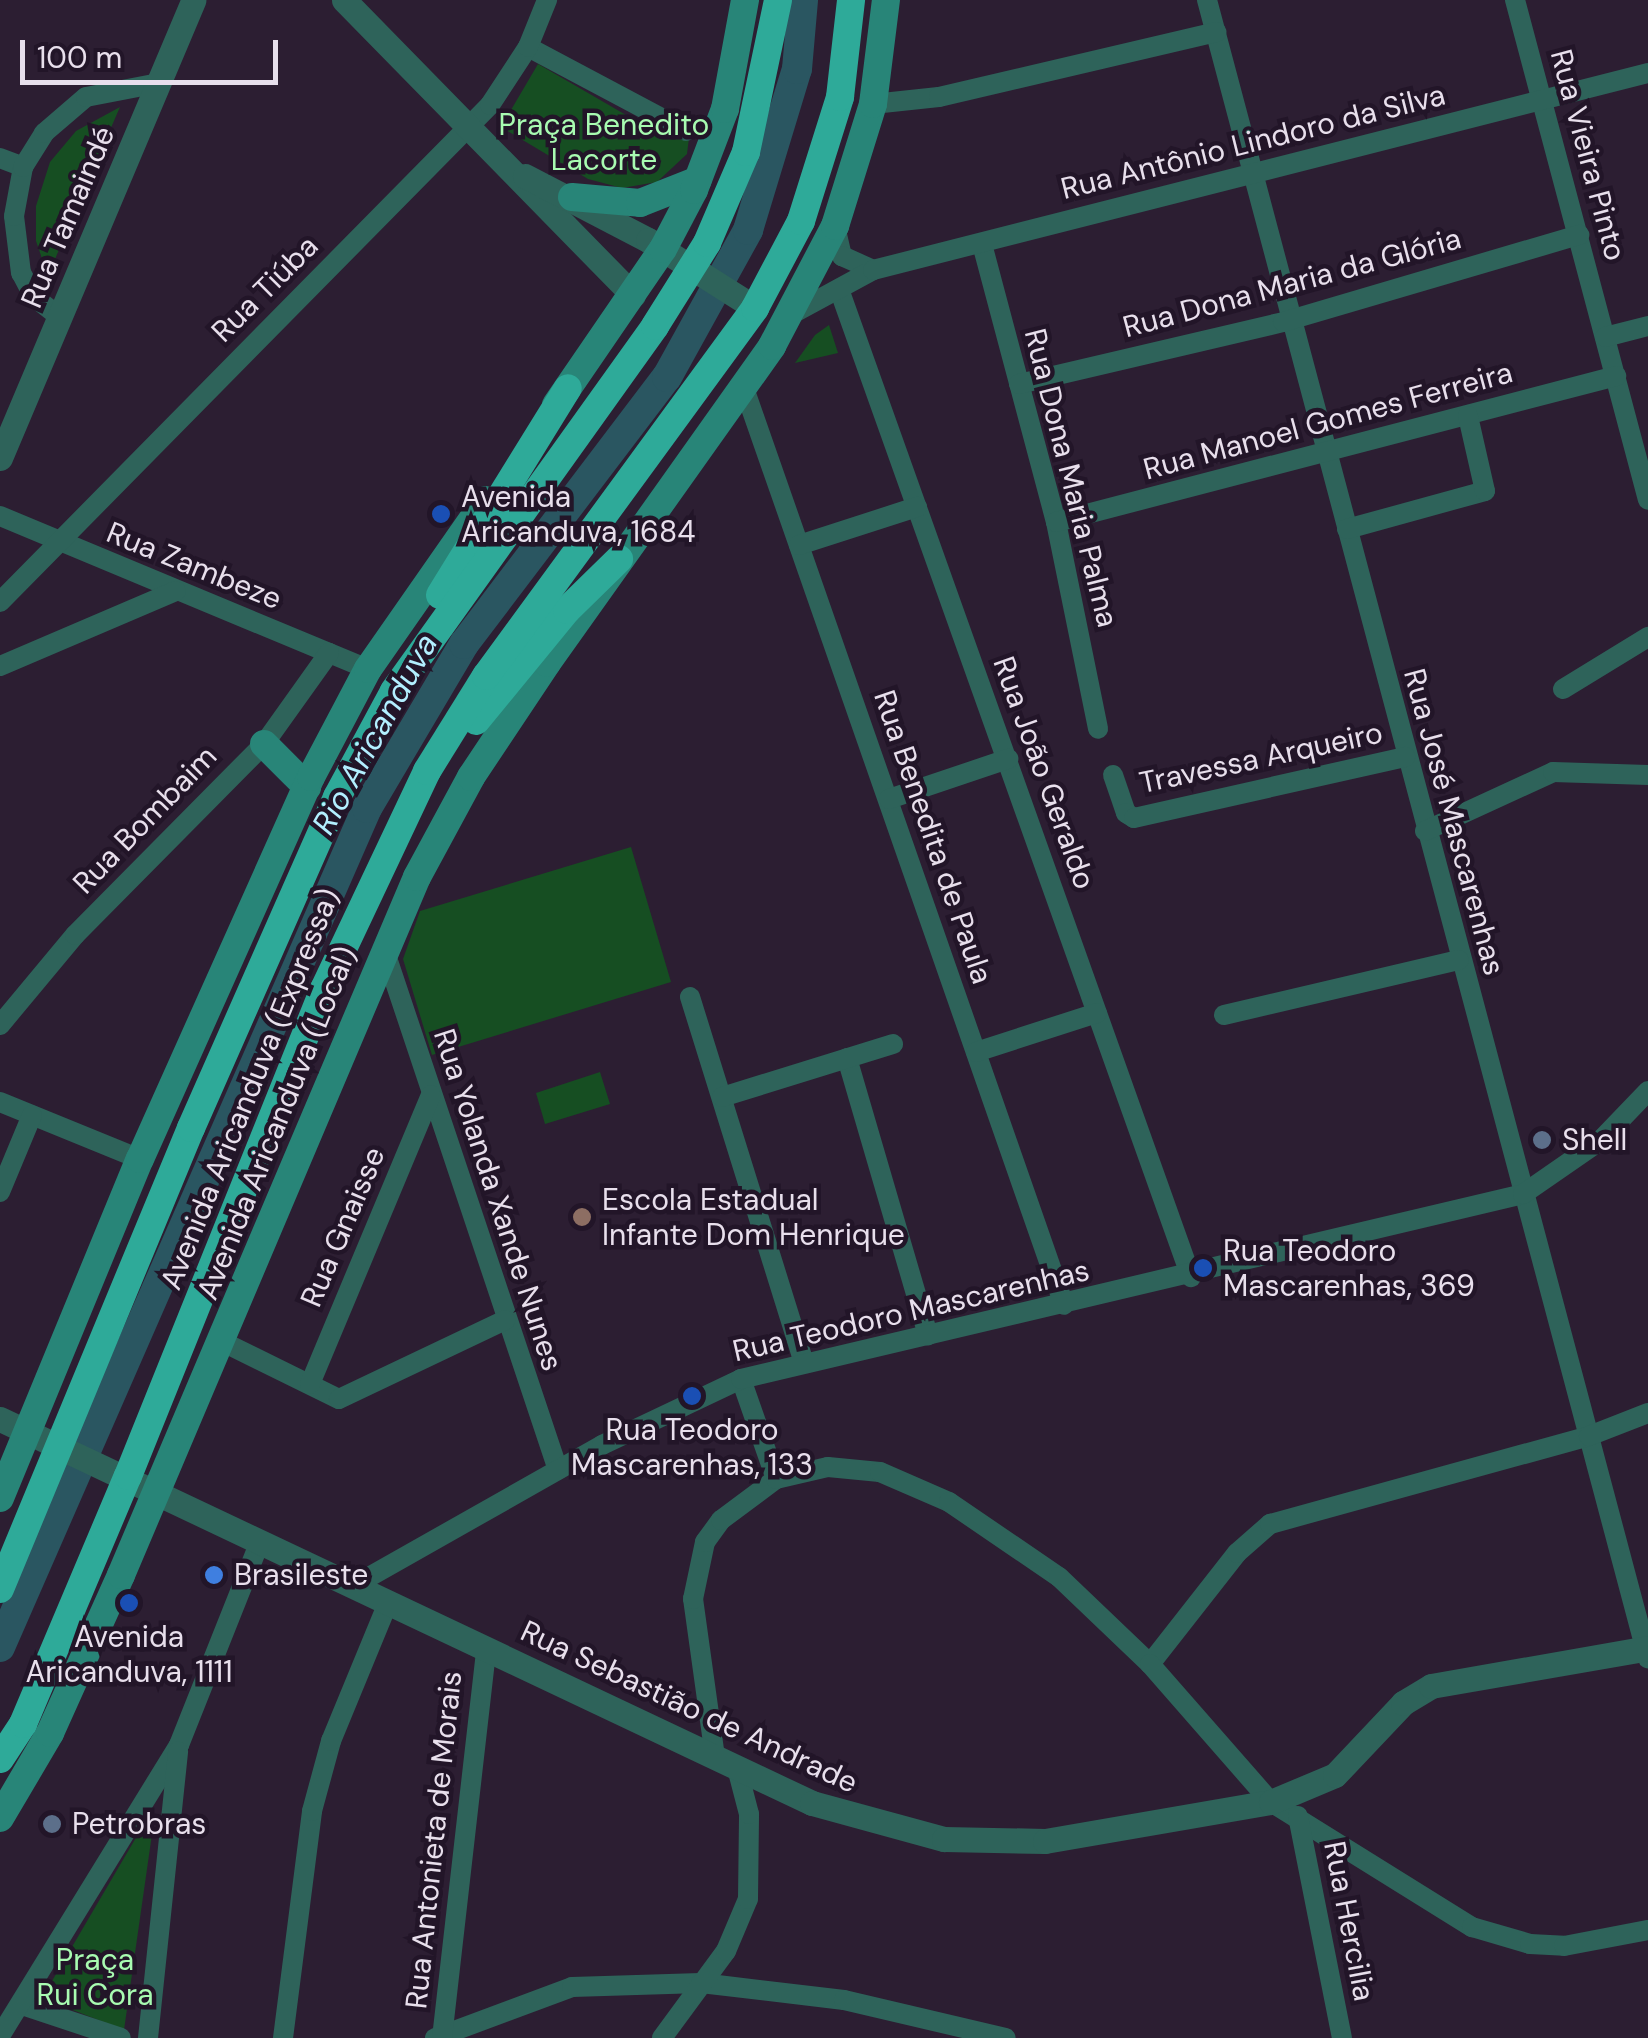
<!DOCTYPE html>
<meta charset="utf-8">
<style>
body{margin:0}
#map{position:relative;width:1648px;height:2038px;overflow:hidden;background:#2c1e32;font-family:"DM Sans",sans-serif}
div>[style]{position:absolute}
.green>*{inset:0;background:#164e22}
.river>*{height:30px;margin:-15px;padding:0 15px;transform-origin:15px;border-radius:15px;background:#2a5661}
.minor>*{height:20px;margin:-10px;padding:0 10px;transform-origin:10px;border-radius:10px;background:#2e635a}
.tertiary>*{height:25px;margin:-12.5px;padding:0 12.5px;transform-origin:12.5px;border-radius:12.5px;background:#2e635a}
.secondary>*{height:28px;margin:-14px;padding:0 14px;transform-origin:14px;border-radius:14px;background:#288578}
.trunk>*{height:28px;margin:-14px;padding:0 14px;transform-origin:14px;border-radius:14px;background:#2eaa99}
.dots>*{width:28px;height:28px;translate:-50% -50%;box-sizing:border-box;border:5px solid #221528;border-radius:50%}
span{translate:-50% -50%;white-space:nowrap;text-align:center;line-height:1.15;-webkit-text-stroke:9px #221528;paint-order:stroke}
.park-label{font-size:30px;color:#a8fbb1}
.street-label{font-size:30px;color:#e8dfec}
.poi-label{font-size:30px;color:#e8dfec}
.left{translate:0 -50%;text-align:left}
.water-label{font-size:32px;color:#b3efff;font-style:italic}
.scale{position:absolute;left:20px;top:40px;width:258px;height:45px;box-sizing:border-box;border:5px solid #e8dfec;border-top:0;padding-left:12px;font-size:30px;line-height:35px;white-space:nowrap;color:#e8dfec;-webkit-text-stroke:8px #221528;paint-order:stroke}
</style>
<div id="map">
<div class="green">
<div style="clip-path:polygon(538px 64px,645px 126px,657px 122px,689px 138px,687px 154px,657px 182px,622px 188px,588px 179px,501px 127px)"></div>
<div style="clip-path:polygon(120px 107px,84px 190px,48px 276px,36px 241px,36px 206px,50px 162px,76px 131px)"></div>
<div style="clip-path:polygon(829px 325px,838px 353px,795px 363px,815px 335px)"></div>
<div style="clip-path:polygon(631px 847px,671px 982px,432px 1055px,403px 959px,420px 911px)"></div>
<div style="clip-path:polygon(600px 1072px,610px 1104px,545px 1124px,536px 1093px)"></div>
<div style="clip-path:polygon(144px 1824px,152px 1834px,124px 2030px,42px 1998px)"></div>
</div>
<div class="river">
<div style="left:0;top:1647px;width:916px;rotate:-66.37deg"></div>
<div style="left:367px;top:808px;width:191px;rotate:-59.4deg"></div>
<div style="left:464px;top:644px;width:335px;rotate:-52.8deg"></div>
<div style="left:667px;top:377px;width:168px;rotate:-61.1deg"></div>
<div style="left:748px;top:230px;width:168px;rotate:-73.1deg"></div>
<div style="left:797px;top:69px;width:69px;rotate:-85deg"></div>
</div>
<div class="minor">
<div style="left:1207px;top:0;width:1716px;rotate:75.11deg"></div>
<div style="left:1515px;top:0;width:517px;rotate:75.1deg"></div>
<div style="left:528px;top:47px;width:179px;rotate:28deg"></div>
<div style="left:873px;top:104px;width:66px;rotate:-6.1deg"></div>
<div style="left:939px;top:97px;width:285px;rotate:-13.2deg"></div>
<div style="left:0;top:158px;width:25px;rotate:21deg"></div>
<div style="left:835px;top:226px;width:31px;rotate:77deg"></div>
<div style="left:842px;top:256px;width:34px;rotate:24deg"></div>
<div style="left:982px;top:244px;width:288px;rotate:75.1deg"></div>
<div style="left:1056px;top:522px;width:211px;rotate:78.5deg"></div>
<div style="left:839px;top:289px;width:1049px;rotate:70.39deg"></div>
<div style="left:792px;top:314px;width:92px;rotate:-28.5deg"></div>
<div style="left:873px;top:270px;width:800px;rotate:-14.26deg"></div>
<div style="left:61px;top:318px;width:34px;rotate:-142deg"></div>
<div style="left:34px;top:297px;width:27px;rotate:-118deg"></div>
<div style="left:21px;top:273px;width:57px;rotate:-97deg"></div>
<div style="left:14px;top:216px;width:50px;rotate:-79.6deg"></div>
<div style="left:23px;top:167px;width:40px;rotate:-58deg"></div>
<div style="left:44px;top:133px;width:55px;rotate:-40.6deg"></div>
<div style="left:86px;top:97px;width:74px;rotate:-10.9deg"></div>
<div style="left:1605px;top:337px;width:44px;rotate:-14.3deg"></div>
<div style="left:1019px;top:384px;width:271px;rotate:-13.2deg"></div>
<div style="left:1283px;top:322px;width:309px;rotate:-16.4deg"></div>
<div style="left:744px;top:388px;width:971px;rotate:70.76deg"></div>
<div style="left:0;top:516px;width:399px;rotate:22.6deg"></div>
<div style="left:1056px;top:522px;width:579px;rotate:-14.61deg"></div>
<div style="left:1347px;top:529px;width:143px;rotate:-15.4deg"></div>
<div style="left:1485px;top:491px;width:77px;rotate:-102.8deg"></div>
<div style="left:799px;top:545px;width:124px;rotate:-17.9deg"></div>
<div style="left:0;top:602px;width:698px;rotate:-45.41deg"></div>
<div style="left:490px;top:105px;width:69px;rotate:-56.8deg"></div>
<div style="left:528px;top:47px;width:51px;rotate:-68deg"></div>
<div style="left:0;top:666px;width:191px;rotate:-23.1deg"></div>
<div style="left:1563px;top:689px;width:100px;rotate:-31.5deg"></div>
<div style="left:1113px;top:775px;width:40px;rotate:71.1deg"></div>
<div style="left:1126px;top:813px;width:9px;rotate:32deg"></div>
<div style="left:1134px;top:818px;width:278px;rotate:-12.7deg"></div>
<div style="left:889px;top:799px;width:126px;rotate:-18.6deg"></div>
<div style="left:1425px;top:831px;width:141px;rotate:-24.7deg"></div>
<div style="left:1553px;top:772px;width:95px;rotate:1.8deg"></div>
<div style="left:384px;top:949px;width:549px;rotate:71.53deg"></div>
<div style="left:690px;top:997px;width:382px;rotate:72.7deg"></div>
<div style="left:1224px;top:1015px;width:241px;rotate:-13.2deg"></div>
<div style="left:0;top:1025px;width:117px;rotate:-50.2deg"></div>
<div style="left:75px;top:935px;width:269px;rotate:-45.3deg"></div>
<div style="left:264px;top:744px;width:112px;rotate:-54.5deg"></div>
<div style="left:976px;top:1052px;width:127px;rotate:-17.9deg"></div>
<div style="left:847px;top:1058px;width:289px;rotate:73.7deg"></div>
<div style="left:722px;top:1097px;width:179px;rotate:-17.2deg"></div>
<div style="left:0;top:1102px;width:151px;rotate:22.2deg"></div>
<div style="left:0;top:1192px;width:83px;rotate:-67.4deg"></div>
<div style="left:223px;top:1342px;width:129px;rotate:26.2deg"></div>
<div style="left:339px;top:1399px;width:184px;rotate:-25.4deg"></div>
<div style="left:741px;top:1379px;width:106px;rotate:70.7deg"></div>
<div style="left:310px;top:1384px;width:313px;rotate:-67.3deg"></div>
<div style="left:353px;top:1586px;width:286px;rotate:-29.5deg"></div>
<div style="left:602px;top:1445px;width:154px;rotate:-25.4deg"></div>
<div style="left:741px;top:1379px;width:804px;rotate:-13.31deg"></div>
<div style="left:1523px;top:1194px;width:95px;rotate:-34.7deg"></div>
<div style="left:1601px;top:1140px;width:68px;rotate:-46.2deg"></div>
<div style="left:1150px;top:1664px;width:141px;rotate:-51.9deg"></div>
<div style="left:1237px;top:1553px;width:44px;rotate:-41.3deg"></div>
<div style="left:1270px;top:1524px;width:331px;rotate:-15.4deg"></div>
<div style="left:1589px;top:1436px;width:63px;rotate:-21.3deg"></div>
<div style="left:715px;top:1757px;width:160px;rotate:-97.9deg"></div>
<div style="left:693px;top:1599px;width:58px;rotate:-78.1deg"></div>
<div style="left:705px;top:1542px;width:27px;rotate:-54deg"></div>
<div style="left:721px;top:1520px;width:69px;rotate:-36.7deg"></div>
<div style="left:776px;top:1479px;width:53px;rotate:-13deg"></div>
<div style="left:828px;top:1467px;width:52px;rotate:5.5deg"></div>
<div style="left:880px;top:1472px;width:75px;rotate:23.5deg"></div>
<div style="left:949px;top:1502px;width:133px;rotate:34.3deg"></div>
<div style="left:1059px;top:1577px;width:126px;rotate:43.7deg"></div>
<div style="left:1150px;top:1664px;width:184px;rotate:48.8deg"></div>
<div style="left:1271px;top:1802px;width:237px;rotate:31.9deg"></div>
<div style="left:1472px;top:1927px;width:60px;rotate:16.3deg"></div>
<div style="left:1530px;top:1944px;width:34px;rotate:3deg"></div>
<div style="left:1564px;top:1946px;width:86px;rotate:-10.8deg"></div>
<div style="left:1298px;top:1816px;width:226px;rotate:78.8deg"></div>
<div style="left:22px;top:2005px;width:104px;rotate:18.4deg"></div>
<div style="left:0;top:2036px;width:342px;rotate:-58.4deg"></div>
<div style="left:179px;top:1745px;width:216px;rotate:-68.3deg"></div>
<div style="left:148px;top:2038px;width:288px;rotate:-84deg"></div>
<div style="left:283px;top:2038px;width:229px;rotate:-82.7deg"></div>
<div style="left:312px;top:1811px;width:73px;rotate:-74.8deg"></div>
<div style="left:331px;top:1741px;width:149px;rotate:-67.6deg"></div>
<div style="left:435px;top:2038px;width:146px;rotate:-20.4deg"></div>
<div style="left:572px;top:1987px;width:129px;rotate:-1.8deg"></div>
<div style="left:701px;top:1983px;width:144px;rotate:6.8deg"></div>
<div style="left:844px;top:2000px;width:166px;rotate:13.2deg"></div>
<div style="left:442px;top:2038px;width:391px;rotate:-83.5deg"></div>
<div style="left:662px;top:2038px;width:108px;rotate:-53.7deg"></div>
<div style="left:726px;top:1951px;width:56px;rotate:-67.1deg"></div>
<div style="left:748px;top:1899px;width:85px;rotate:-89.3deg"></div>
<div style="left:749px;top:1814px;width:48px;rotate:-104.6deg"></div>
</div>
<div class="tertiary">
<div style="left:344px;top:0;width:413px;rotate:45.6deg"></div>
<div style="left:525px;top:176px;width:139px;rotate:27.5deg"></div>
<div style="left:648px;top:240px;width:127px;rotate:32.4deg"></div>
<div style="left:0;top:458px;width:497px;rotate:-67.1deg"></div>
<div style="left:0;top:1419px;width:898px;rotate:25.31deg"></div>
<div style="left:812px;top:1803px;width:137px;rotate:15.3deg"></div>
<div style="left:944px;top:1839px;width:101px;rotate:1.1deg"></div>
<div style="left:1045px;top:1841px;width:229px;rotate:-9.8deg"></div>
<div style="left:1271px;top:1802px;width:69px;rotate:-22.9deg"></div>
<div style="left:1335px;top:1775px;width:99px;rotate:-46.6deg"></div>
<div style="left:1403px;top:1703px;width:33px;rotate:-31deg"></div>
<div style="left:1431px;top:1686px;width:220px;rotate:-9.9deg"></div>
</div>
<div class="secondary">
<div style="left:572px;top:197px;width:68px;rotate:5deg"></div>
<div style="left:640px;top:203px;width:62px;rotate:-21.6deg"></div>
<div style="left:556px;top:405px;width:189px;rotate:-55.6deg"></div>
<div style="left:663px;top:249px;width:67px;rotate:-62.3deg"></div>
<div style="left:694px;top:190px;width:87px;rotate:-69.1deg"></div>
<div style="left:725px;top:109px;width:111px;rotate:-79.6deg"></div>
<div style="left:264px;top:744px;width:61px;rotate:45deg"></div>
<div style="left:0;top:1498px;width:367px;rotate:-67.6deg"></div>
<div style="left:140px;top:1159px;width:419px;rotate:-65.9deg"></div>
<div style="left:311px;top:777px;width:122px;rotate:-62.2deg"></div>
<div style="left:368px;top:669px;width:206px;rotate:-55.1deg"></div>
<div style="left:0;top:1818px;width:99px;rotate:-59.5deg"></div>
<div style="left:50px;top:1733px;width:173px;rotate:-65.8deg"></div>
<div style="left:121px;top:1575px;width:758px;rotate:-67.02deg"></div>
<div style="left:417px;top:877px;width:114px;rotate:-61.6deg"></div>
<div style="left:471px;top:777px;width:137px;rotate:-56.3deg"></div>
<div style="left:547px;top:663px;width:389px;rotate:-54.6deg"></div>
<div style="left:772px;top:346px;width:136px;rotate:-62.3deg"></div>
<div style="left:835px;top:226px;width:128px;rotate:-72.7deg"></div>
<div style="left:873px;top:104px;width:105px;rotate:-82.9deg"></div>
</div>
<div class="trunk">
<div style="left:440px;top:595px;width:243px;rotate:-58.3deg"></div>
<div style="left:476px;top:721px;width:144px;rotate:-50.7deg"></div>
<div style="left:567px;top:610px;width:73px;rotate:-44.4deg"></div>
<div style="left:0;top:1589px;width:499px;rotate:-67.5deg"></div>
<div style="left:191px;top:1128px;width:362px;rotate:-66.2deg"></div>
<div style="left:337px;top:797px;width:120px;rotate:-61.7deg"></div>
<div style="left:394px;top:691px;width:449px;rotate:-54.4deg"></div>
<div style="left:655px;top:326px;width:98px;rotate:-57.9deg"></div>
<div style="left:707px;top:243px;width:99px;rotate:-66.8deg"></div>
<div style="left:746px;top:152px;width:155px;rotate:-78.1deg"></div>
<div style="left:0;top:1759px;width:42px;rotate:-56.7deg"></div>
<div style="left:23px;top:1724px;width:269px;rotate:-67.1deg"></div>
<div style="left:128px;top:1476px;width:525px;rotate:-68.08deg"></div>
<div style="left:324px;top:989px;width:241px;rotate:-64.7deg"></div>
<div style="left:427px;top:771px;width:112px;rotate:-58.2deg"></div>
<div style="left:486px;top:676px;width:456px;rotate:-53.8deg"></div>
<div style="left:755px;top:308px;width:98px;rotate:-62.1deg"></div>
<div style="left:801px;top:221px;width:130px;rotate:-72.5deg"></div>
<div style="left:840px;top:97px;width:98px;rotate:-83.5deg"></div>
</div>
<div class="dots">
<div style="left:441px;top:514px;background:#1a4fb4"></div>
<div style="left:1542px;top:1140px;background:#5c6f8a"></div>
<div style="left:582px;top:1217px;background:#8d6e63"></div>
<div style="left:1203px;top:1268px;background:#1a4fb4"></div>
<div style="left:692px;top:1396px;background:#1a4fb4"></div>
<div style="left:214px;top:1575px;background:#3f7fe0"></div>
<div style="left:129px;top:1603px;background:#1a4fb4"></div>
<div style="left:52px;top:1824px;background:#5c6f8a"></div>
</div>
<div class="park-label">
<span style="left:604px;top:142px">Praça Benedito<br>Lacorte</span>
<span style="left:95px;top:1977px">Praça<br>Rui Cora</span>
</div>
<div class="street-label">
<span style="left:1253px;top:142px;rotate:-14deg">Rua Antônio Lindoro da Silva</span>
<span style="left:1588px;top:155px;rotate:75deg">Rua Vieira Pinto</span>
<span style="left:68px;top:217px;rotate:-67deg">Rua Tamaindé</span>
<span style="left:1292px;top:283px;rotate:-15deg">Rua Dona Maria da Glória</span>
<span style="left:265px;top:289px;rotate:-45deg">Rua Tiúba</span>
<span style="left:1328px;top:421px;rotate:-15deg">Rua Manoel Gomes Ferreira</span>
<span style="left:1071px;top:478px;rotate:76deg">Rua Dona Maria Palma</span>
<span style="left:194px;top:566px;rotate:22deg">Rua Zambeze</span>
<span style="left:1261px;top:758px;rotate:-12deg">Travessa Arqueiro</span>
<span style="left:1044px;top:773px;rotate:70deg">Rua João Geraldo</span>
<span style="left:145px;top:820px;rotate:-46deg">Rua Bombaim</span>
<span style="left:1454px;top:822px;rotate:75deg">Rua José Mascarenhas</span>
<span style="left:933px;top:837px;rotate:71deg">Rua Benedita de Paula</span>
<span style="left:250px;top:1089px;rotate:-68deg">Avenida Aricanduva (Expressa)</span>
<span style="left:277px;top:1123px;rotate:-68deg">Avenida Aricanduva (Local)</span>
<span style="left:498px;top:1200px;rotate:72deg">Rua Yolanda Xande Nunes</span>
<span style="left:343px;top:1227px;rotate:-67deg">Rua Gnaisse</span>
<span style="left:911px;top:1311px;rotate:-13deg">Rua Teodoro Mascarenhas</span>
<span style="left:689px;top:1707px;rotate:25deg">Rua Sebastião de Andrade</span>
<span style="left:434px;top:1840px;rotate:-84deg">Rua Antonieta de Morais</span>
<span style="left:1349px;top:1921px;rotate:79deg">Rua Hercilia</span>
</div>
<div class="poi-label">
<span class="left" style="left:461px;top:514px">Avenida<br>Aricanduva, 1684</span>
<span class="left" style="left:1562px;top:1140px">Shell</span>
<span class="left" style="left:602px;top:1217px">Escola Estadual<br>Infante Dom Henrique</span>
<span class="left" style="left:1223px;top:1268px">Rua Teodoro<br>Mascarenhas, 369</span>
<span style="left:692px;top:1447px">Rua Teodoro<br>Mascarenhas, 133</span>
<span class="left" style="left:234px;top:1575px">Brasileste</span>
<span style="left:129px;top:1654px">Avenida<br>Aricanduva, 1111</span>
<span class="left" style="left:72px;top:1824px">Petrobras</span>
</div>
<div class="water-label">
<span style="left:375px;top:734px;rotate:-61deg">Rio Aricanduva</span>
</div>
<div class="scale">100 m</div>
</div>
